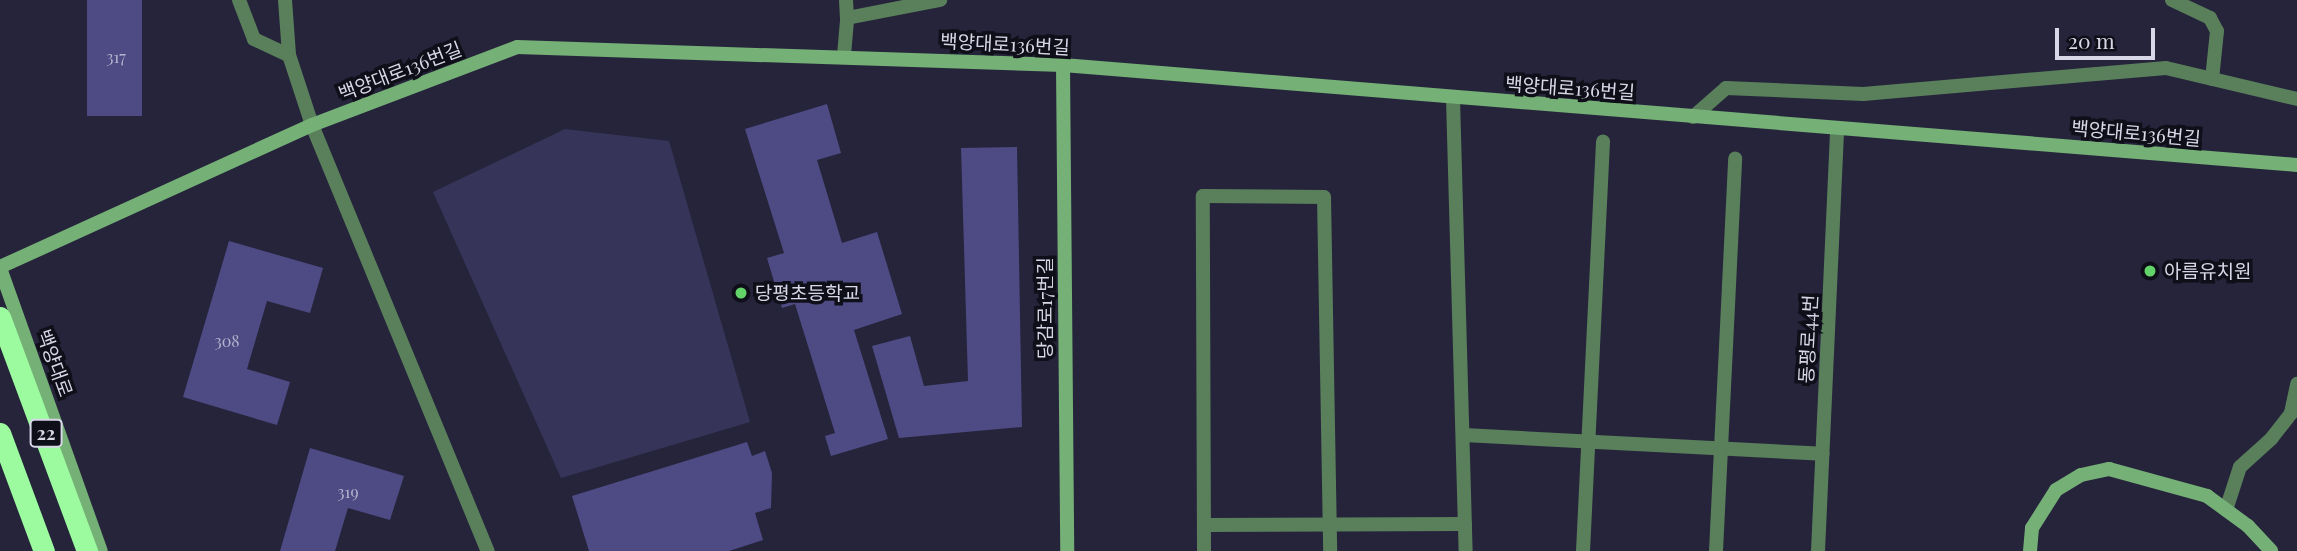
<!DOCTYPE html>
<html>
<head>
<meta charset="utf-8">
<style>
  body { margin:0 }
  #map { position:relative; width:2297px; height:551px; overflow:hidden; background:#25243b; font-family:"Playfair Display","Noto Sans KR",serif }
  div>[style] { position:absolute }
  [style*='--x'] { left:calc(var(--x)*1px); top:calc(var(--y)*1px); width:calc(var(--w)*1px); rotate:calc(var(--a)*1deg) }
  .green>* { inset:0; background:#363559 }
  .building>* { inset:0; background:#4e4b84; transform-origin:0 0 }
  .lane>* { height:14px; margin:-7px; padding:0 7px; transform-origin:7px; border-radius:7px; background:#5a7f5b }
  .street>* { height:14px; margin:-7px; padding:0 7px; transform-origin:7px; border-radius:7px; background:#5a7f5b }
  .secondary>* { height:14px; margin:-7px; padding:0 7px; transform-origin:7px; border-radius:7px; background:#75b076 }
  .highway>* { height:21px; margin:-10.5px; padding:0 10.5px; transform-origin:10.5px; border-radius:10.5px; background:#9cfa9f }
  .dots>* { width:19px; height:19px; translate:-50% -50%; box-sizing:border-box; border:4px solid #0f0f19; border-radius:50% }
  span { translate:-50% -50%; white-space:nowrap; text-align:center; line-height:1.15; -webkit-text-stroke:7px #0f0f19; paint-order:stroke }
  .number-label { font-size:16px; color:#b5b4ce }
  .number-label span { -webkit-text-stroke-width:0 }
  .shield-label span { padding:2px 5px; background:#0f0f19; border:2px solid; border-radius:5px; -webkit-text-stroke-width:0 }
  .shield-label { font-size:18px; color:#d7d7e7; font-weight:700 }
  .street-label { font-size:19px; color:#d7d7e7 }
  .poi-label { font-size:19px; color:#d7d7e7 }
  .left { translate:0 -50%; text-align:left }
  .scale { position:absolute; left:2055px; top:28px; width:100px; height:32px; box-sizing:border-box; border:4px solid #d7d7e7; border-top:0; padding-left:9px; font-size:21px; line-height:24px; white-space:nowrap; color:#d7d7e7; -webkit-text-stroke:5px #0f0f19; paint-order:stroke }
</style>
</head>
<body>
<div id="map">
  <div class="green">
    <div style="clip-path:polygon(565px 129px,669px 141px,750px 422px,561px 478px,433px 192px)"></div>
  </div>
  <div class="building">
    <div style="left:87px;top:0;width:55px;height:116px"></div>
    <div style="clip-path:polygon(827px 104px,841px 153px,817px 160px,842px 243px,877px 232px,902px 314px,854px 330px,888px 439px,831px 456px,825px 436px,835px 433px,795px 304px,782px 308px,767px 258px,784px 253px,745px 129px)"></div>
    <div style="clip-path:polygon(1017px 147px,1022px 427px,899px 438px,872px 346px,910px 336px,924px 386px,968px 381px,961px 148px)"></div>
    <div style="clip-path:polygon(229px 241px,323px 268px,310px 313px,267px 301px,247px 369px,290px 382px,277px 425px,183px 397px)"></div>
    <div style="clip-path:polygon(747px 442px,752px 456px,765px 451px,772px 473px,771px 508px,755px 513px,763px 540px,729px 551px,589px 551px,572px 496px)"></div>
    <div style="clip-path:polygon(310px 448px,404px 476px,390px 520px,348px 508px,335px 551px,280px 551px)"></div>
  </div>
  <div class="lane">
    <div style="--x:239;--y:0;--w:42;--a:69"></div>
    <div style="--x:254;--y:39;--w:38;--a:25"></div>
    <div style="--x:285;--y:0;--w:55;--a:85.8"></div>
    <div style="--x:289;--y:55;--w:74;--a:71.8"></div>
    <div style="--x:312;--y:125;--w:461;--a:67.6"></div>
    <div style="--x:846;--y:0;--w:18;--a:87"></div>
    <div style="--x:2172;--y:0;--w:42;--a:25.3"></div>
    <div style="--x:2210;--y:18;--w:15;--a:62"></div>
    <div style="--x:2217;--y:31;--w:48;--a:95.9"></div>
    <div style="--x:844;--y:55;--w:37;--a:-85"></div>
    <div style="--x:847;--y:18;--w:95;--a:-11"></div>
    <div style="--x:1464;--y:435;--w:359;--a:3"></div>
    <div style="--x:1204;--y:525;--w:261;--a:-0.2"></div>
    <div style="--x:1204;--y:551;--w:355;--a:-90.2"></div>
    <div style="--x:1203;--y:196;--w:121;--a:0.5"></div>
    <div style="--x:1324;--y:197;--w:354;--a:89"></div>
    <div style="--x:1583;--y:551;--w:410;--a:-87.2"></div>
    <div style="--x:1716;--y:551;--w:393;--a:-87.2"></div>
  </div>
  <div class="street">
    <div style="--x:1453;--y:99;--w:452;--a:88.4"></div>
    <div style="--x:1693;--y:117;--w:44;--a:-41.3"></div>
    <div style="--x:1726;--y:88;--w:137;--a:2.5"></div>
    <div style="--x:1863;--y:94;--w:304;--a:-4.9"></div>
    <div style="--x:2166;--y:68;--w:135;--a:13.3"></div>
    <div style="--x:2226;--y:510;--w:45;--a:-72"></div>
    <div style="--x:2240;--y:467;--w:42;--a:-42.1"></div>
    <div style="--x:2271;--y:439;--w:33;--a:-52"></div>
    <div style="--x:2291;--y:413;--w:30;--a:-78"></div>
    <div style="--x:1818;--y:551;--w:423;--a:-87.4"></div>
  </div>
  <div class="secondary">
    <div style="--x:1063;--y:65;--w:486;--a:89.5"></div>
    <div style="--x:0;--y:267;--w:343;--a:-24.5"></div>
    <div style="--x:312;--y:125;--w:219;--a:-20.8"></div>
    <div style="--x:517;--y:47;--w:546;--a:1.89"></div>
    <div style="--x:1063;--y:65;--w:1238;--a:4.63"></div>
    <div style="--x:0;--y:268;--w:300;--a:70.4"></div>
    <div style="--x:2030;--y:551;--w:23;--a:-85"></div>
    <div style="--x:2032;--y:528;--w:45;--a:-57.7"></div>
    <div style="--x:2056;--y:490;--w:29;--a:-31"></div>
    <div style="--x:2081;--y:475;--w:29;--a:-12"></div>
    <div style="--x:2109;--y:469;--w:102;--a:15.4"></div>
    <div style="--x:2207;--y:496;--w:51;--a:36.2"></div>
    <div style="--x:2248;--y:526;--w:34;--a:47"></div>
  </div>
  <div class="highway">
    <div style="--x:0;--y:317;--w:250;--a:69.6"></div>
    <div style="--x:0;--y:433;--w:126;--a:69.6"></div>
  </div>
  <div class="dots">
    <div style="left:2150px;top:271px;background:#62d469"></div>
    <div style="left:741px;top:293px;background:#62d469"></div>
  </div>
  <div class="number-label">
    <span style="left:116px;top:57px">317</span>
    <span style="left:227px;top:341px">308</span>
    <span style="left:348px;top:492px">319</span>
  </div>
  <div class="shield-label">
    <span style="left:46px;top:433px">22</span>
  </div>
  <div class="street-label">
    <span style="left:1005px;top:44px;rotate:3deg">백양대로136번길</span>
    <span style="left:400px;top:71px;rotate:-21deg">백양대로136번길</span>
    <span style="left:1570px;top:88px;rotate:4deg">백양대로136번길</span>
    <span style="left:2136px;top:133px;rotate:5deg">백양대로136번길</span>
    <span style="left:1045px;top:308px;rotate:-90deg">당감로17번길</span>
    <span style="left:1808px;top:339px;rotate:-87deg">동평로44번</span>
    <span style="left:55px;top:363px;rotate:70deg">백양대로</span>
  </div>
  <div class="poi-label">
    <span class="left" style="left:2164px;top:271px">아름유치원</span>
    <span class="left" style="left:755px;top:293px">당평초등학교</span>
  </div>
  <div class="scale">20 m</div>
</div>
</body>
</html>
